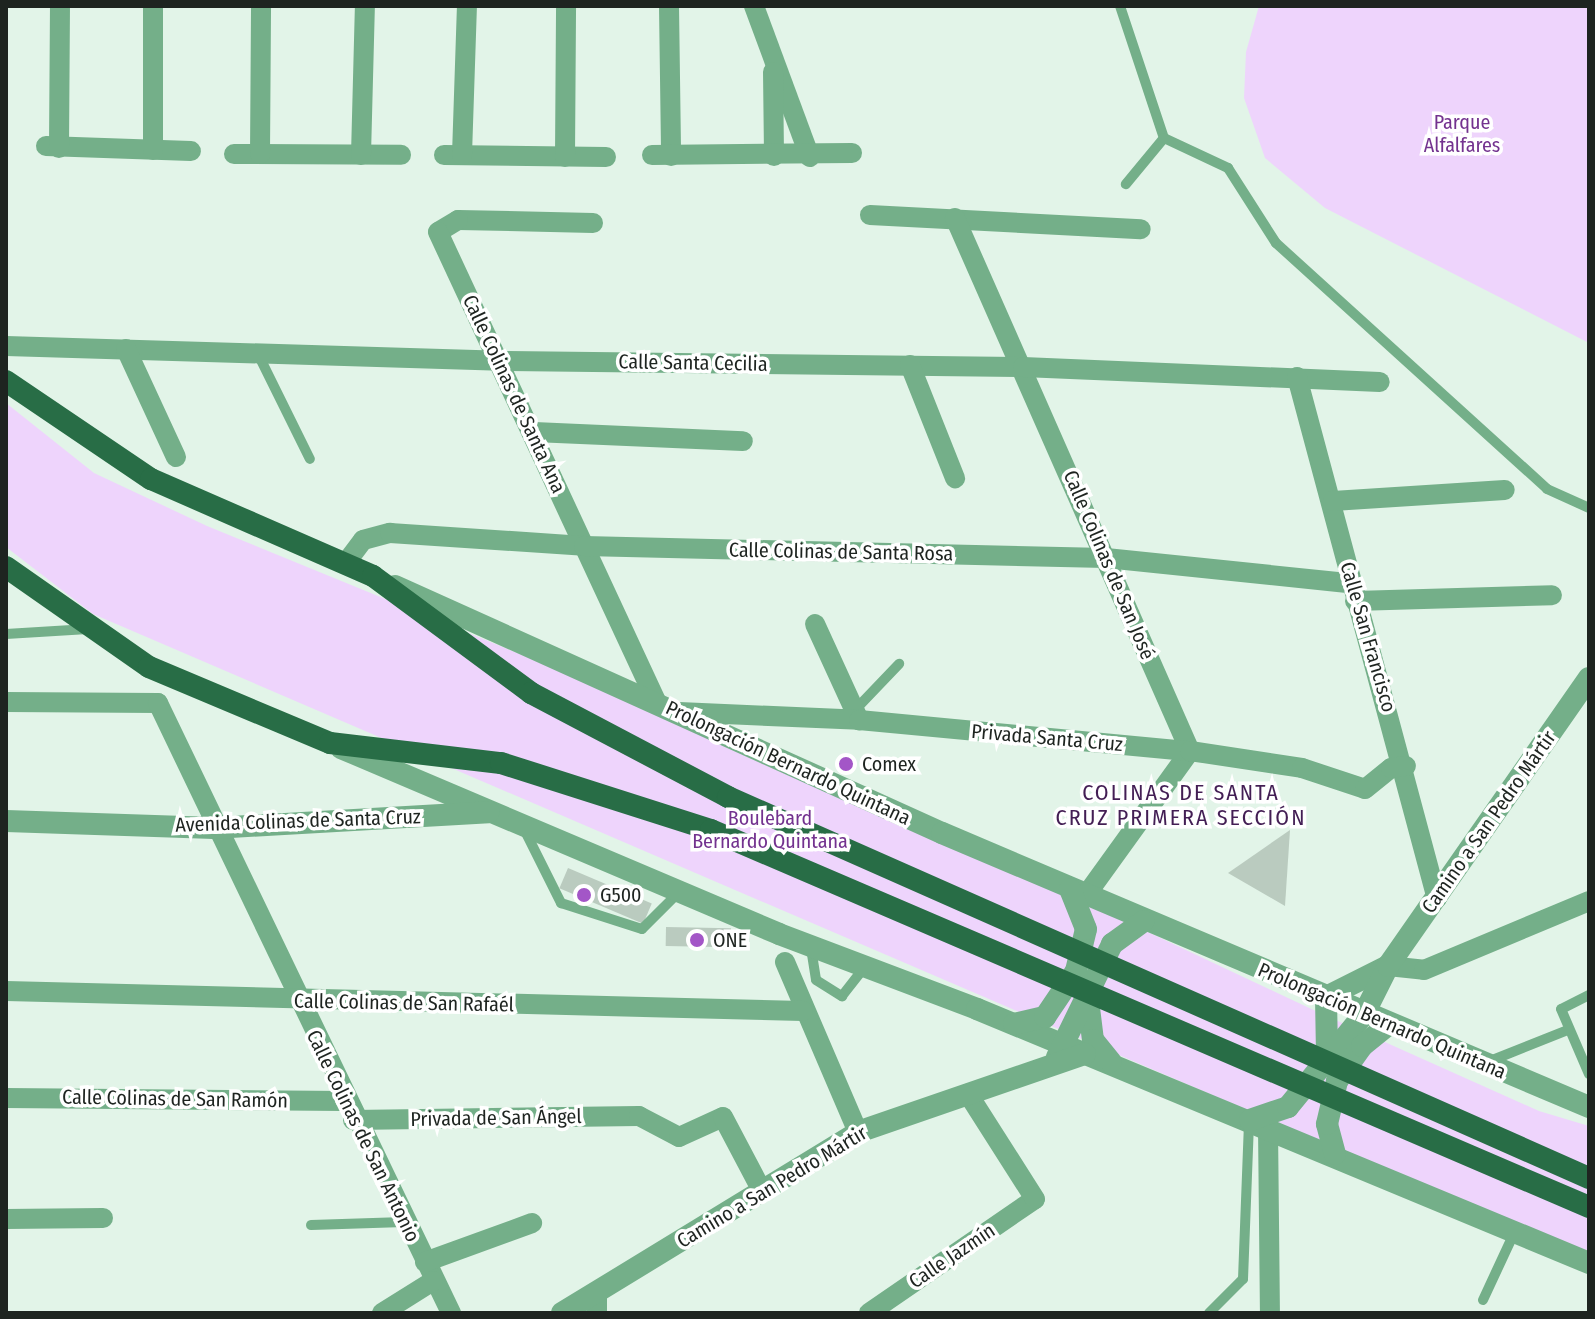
<!DOCTYPE html>
<html>
<head>
<meta charset="utf-8">
<style>
  body { margin:0 }
  #map { position:relative; width:1595px; height:1319px; overflow:hidden; background:#e2f4e8; font-family:"Fira Sans Condensed",sans-serif }
  div>[style] { position:absolute }
  [style*='--x'] { left:calc(var(--x)*1px); top:calc(var(--y)*1px); width:calc(var(--w)*1px); rotate:calc(var(--a)*1deg) }
  .green>* { inset:0; background:#eed4fc }
  .building>* { inset:0; background:#bacbbf; transform-origin:0 0 }
  .service>* { height:10px; margin:-5px; padding:0 5px; transform-origin:5px; border-radius:5px; background:#74af89 }
  .minor>* { height:20px; margin:-10px; padding:0 10px; transform-origin:10px; border-radius:10px; background:#74af89 }
  .tertiary>* { height:22px; margin:-11px; padding:0 11px; transform-origin:11px; border-radius:11px; background:#74af89 }
  .primary>* { height:22px; margin:-11px; padding:0 11px; transform-origin:11px; border-radius:11px; background:#286d46 }
  .dots>* { width:22px; height:22px; translate:-50% -50%; box-sizing:border-box; border:4px solid #fff; border-radius:50% }
  span { translate:-50% -50%; white-space:nowrap; text-align:center; line-height:1.15; -webkit-text-stroke:7px #fff; paint-order:stroke }
  .park-label { font-size:20px; color:#73328f }
  .street-label { font-size:20px; color:#1e2420 }
  .poi-label { font-size:20px; color:#1e2420 }
  .left { translate:0 -50%; text-align:left }
  .neighbourhood-label { font-size:22px; color:#431e54; letter-spacing:2px }
  .frame { position:absolute; inset:0; border:8px solid #1e2420; pointer-events:none }
</style>
</head>
<body>
<div id="map">
  <div class="green">
    <div style="clip-path:polygon(1259px 6px,1589px 6px,1589px 343px,1325px 208px,1265px 158px,1244px 98px,1246px 52px)"></div>
    <div style="clip-path:polygon(6px 403px,94px 473px,207px 526px,801px 769px,1320px 1013px,1539px 1111px,1589px 1126px,1589px 1257px,93px 614px,6px 547px)"></div>
  </div>
  <div class="building">
    <div style="clip-path:polygon(1290px 830px,1285px 906px,1228px 873px)"></div>
    <div style="left:568px;top:868px;width:91px;height:22px;rotate:23deg"></div>
    <div style="left:666px;top:927px;width:65px;height:19px;rotate:1deg"></div>
  </div>
  <div class="service">
    <div style="--x:1120;--y:6;--w:139;--a:71.6"></div>
    <div style="--x:1164;--y:138;--w:60;--a:129.6"></div>
    <div style="--x:1164;--y:138;--w:71;--a:25.1"></div>
    <div style="--x:1228;--y:168;--w:89;--a:57.4"></div>
    <div style="--x:1276;--y:243;--w:366;--a:42.2"></div>
    <div style="--x:1547;--y:489;--w:46;--a:24.3"></div>
    <div style="--x:258;--y:354;--w:117;--a:63.7"></div>
    <div style="--x:6;--y:634;--w:82;--a:-3.5"></div>
    <div style="--x:855;--y:710;--w:64;--a:-46.3"></div>
    <div style="--x:524;--y:829;--w:83;--a:63.4"></div>
    <div style="--x:561;--y:903;--w:85;--a:17.8"></div>
    <div style="--x:642;--y:929;--w:51;--a:-45"></div>
    <div style="--x:811;--y:948;--w:32;--a:81"></div>
    <div style="--x:816;--y:980;--w:31;--a:32"></div>
    <div style="--x:842;--y:996;--w:36;--a:-52"></div>
    <div style="--x:1589;--y:995;--w:31;--a:153"></div>
    <div style="--x:1561;--y:1009;--w:71;--a:66.7"></div>
    <div style="--x:1490;--y:1061;--w:84;--a:-21.7"></div>
    <div style="--x:311;--y:1225;--w:93;--a:-1.8"></div>
    <div style="--x:1483;--y:1300;--w:76;--a:-65.1"></div>
    <div style="--x:1209;--y:1313;--w:48;--a:-45"></div>
    <div style="--x:1243;--y:1279;--w:158;--a:-87.8"></div>
  </div>
  <div class="minor">
    <div style="--x:669;--y:6;--w:150;--a:89.2"></div>
    <div style="--x:754;--y:6;--w:161;--a:69.7"></div>
    <div style="--x:773;--y:72;--w:84;--a:89.3"></div>
    <div style="--x:46;--y:146;--w:145;--a:2"></div>
    <div style="--x:59;--y:148;--w:142;--a:-89.6"></div>
    <div style="--x:153;--y:150;--w:144;--a:-90"></div>
    <div style="--x:234;--y:154;--w:167;--a:0.3"></div>
    <div style="--x:260;--y:154;--w:148;--a:-89.6"></div>
    <div style="--x:361;--y:155;--w:149;--a:-88.5"></div>
    <div style="--x:444;--y:155;--w:162;--a:0.7"></div>
    <div style="--x:462;--y:155;--w:149;--a:-88.1"></div>
    <div style="--x:652;--y:155;--w:200;--a:-0.6"></div>
    <div style="--x:565;--y:157;--w:151;--a:-89.6"></div>
    <div style="--x:870;--y:215;--w:271;--a:3"></div>
    <div style="--x:955;--y:218;--w:583;--a:66.21"></div>
    <div style="--x:1190;--y:751;--w:178;--a:125.8"></div>
    <div style="--x:593;--y:223;--w:135;--a:-178.7"></div>
    <div style="--x:458;--y:220;--w:23;--a:149"></div>
    <div style="--x:438;--y:232;--w:519;--a:65.06"></div>
    <div style="--x:6;--y:346;--w:494;--a:1.7"></div>
    <div style="--x:500;--y:361;--w:523;--a:0.66"></div>
    <div style="--x:1023;--y:367;--w:357;--a:2.4"></div>
    <div style="--x:126;--y:349;--w:119;--a:65.2"></div>
    <div style="--x:910;--y:365;--w:122;--a:68.3"></div>
    <div style="--x:1297;--y:377;--w:540;--a:74.99"></div>
    <div style="--x:534;--y:432;--w:209;--a:2.5"></div>
    <div style="--x:1333;--y:501;--w:172;--a:-3.7"></div>
    <div style="--x:345;--y:564;--w:30;--a:-53"></div>
    <div style="--x:363;--y:540;--w:28;--a:-15"></div>
    <div style="--x:390;--y:533;--w:194;--a:3.8"></div>
    <div style="--x:584;--y:546;--w:522;--a:1.32"></div>
    <div style="--x:1106;--y:558;--w:245;--a:5.9"></div>
    <div style="--x:1355;--y:601;--w:197;--a:-1.7"></div>
    <div style="--x:815;--y:624;--w:106;--a:65.4"></div>
    <div style="--x:6;--y:702;--w:152;--a:0.4"></div>
    <div style="--x:158;--y:703;--w:677;--a:64.34"></div>
    <div style="--x:679;--y:712;--w:180;--a:2.5"></div>
    <div style="--x:859;--y:720;--w:332;--a:5.4"></div>
    <div style="--x:1190;--y:751;--w:113;--a:8.6"></div>
    <div style="--x:1302;--y:768;--w:66;--a:18.4"></div>
    <div style="--x:1365;--y:789;--w:33;--a:-39"></div>
    <div style="--x:1391;--y:768;--w:15;--a:-8"></div>
    <div style="--x:785;--y:962;--w:185;--a:66.8"></div>
    <div style="--x:1388;--y:966;--w:36;--a:6"></div>
    <div style="--x:1424;--y:970;--w:179;--a:-22.7"></div>
    <div style="--x:6;--y:991;--w:797;--a:1.44"></div>
    <div style="--x:6;--y:1098;--w:338;--a:0.5"></div>
    <div style="--x:353;--y:1120;--w:286;--a:-0.8"></div>
    <div style="--x:639;--y:1116;--w:45;--a:27.7"></div>
    <div style="--x:679;--y:1137;--w:48;--a:-24.4"></div>
    <div style="--x:723;--y:1117;--w:84;--a:62.2"></div>
    <div style="--x:1268;--y:1127;--w:186;--a:89.4"></div>
    <div style="--x:6;--y:1219;--w:97;--a:-0.6"></div>
    <div style="--x:425;--y:1262;--w:114;--a:-20"></div>
    <div style="--x:597;--y:1292;--w:21;--a:90"></div>
    <div style="--x:382;--y:1313;--w:60;--a:-32.1"></div>
    <div style="--x:869;--y:1313;--w:201;--a:-34.5"></div>
    <div style="--x:1035;--y:1199;--w:125;--a:-122.5"></div>
  </div>
  <div class="tertiary">
    <div style="--x:395;--y:586;--w:600;--a:24.3"></div>
    <div style="--x:942;--y:833;--w:703;--a:22.95"></div>
    <div style="--x:341;--y:748;--w:476;--a:23"></div>
    <div style="--x:779;--y:934;--w:212;--a:20.7"></div>
    <div style="--x:977;--y:1009;--w:663;--a:22.54"></div>
    <div style="--x:6;--y:821;--w:208;--a:1.9"></div>
    <div style="--x:214;--y:828;--w:275;--a:-3.3"></div>
    <div style="--x:1087;--y:992;--w:48;--a:82.9"></div>
    <div style="--x:1093;--y:1040;--w:28;--a:51"></div>
    <div style="--x:1326;--y:997;--w:69;--a:-26.6"></div>
    <div style="--x:1326;--y:997;--w:60;--a:89"></div>
    <div style="--x:1014;--y:1024;--w:32;--a:-13"></div>
    <div style="--x:1045;--y:1017;--w:55;--a:-56"></div>
    <div style="--x:1076;--y:971;--w:43;--a:-76.6"></div>
    <div style="--x:1086;--y:929;--w:43;--a:-111.8"></div>
    <div style="--x:1057;--y:1057;--w:126;--a:-64"></div>
    <div style="--x:1112;--y:944;--w:39;--a:-36"></div>
    <div style="--x:1250;--y:1120;--w:40;--a:-18.9"></div>
    <div style="--x:1288;--y:1107;--w:120;--a:-50.7"></div>
    <div style="--x:1364;--y:1014;--w:54;--a:-63.4"></div>
    <div style="--x:1388;--y:966;--w:351;--a:-55.1"></div>
    <div style="--x:1335;--y:1154;--w:31;--a:-105"></div>
    <div style="--x:1327;--y:1124;--w:44;--a:-76.9"></div>
    <div style="--x:1337;--y:1081;--w:43;--a:-54.5"></div>
    <div style="--x:1362;--y:1046;--w:35;--a:-39"></div>
    <div style="--x:562;--y:1313;--w:347;--a:-31.4"></div>
    <div style="--x:858;--y:1132;--w:240;--a:-19"></div>
  </div>
  <div class="primary">
    <div style="--x:6;--y:381;--w:175;--a:34.1"></div>
    <div style="--x:151;--y:479;--w:242;--a:23.6"></div>
    <div style="--x:373;--y:576;--w:197;--a:36.5"></div>
    <div style="--x:531;--y:693;--w:223;--a:27.8"></div>
    <div style="--x:728;--y:797;--w:942;--a:23.87"></div>
    <div style="--x:6;--y:567;--w:174;--a:35"></div>
    <div style="--x:149;--y:667;--w:196;--a:22.8"></div>
    <div style="--x:330;--y:743;--w:172;--a:6.7"></div>
    <div style="--x:501;--y:763;--w:220;--a:17.7"></div>
    <div style="--x:711;--y:830;--w:956;--a:23.24"></div>
  </div>
  <div class="dots">
    <div style="left:846px;top:764px;background:#a356c7"></div>
    <div style="left:584px;top:895px;background:#a356c7"></div>
    <div style="left:697px;top:940px;background:#a356c7"></div>
  </div>
  <div class="park-label">
    <span style="left:1462px;top:134px">Parque<br>Alfalfares</span>
    <span style="left:770px;top:830px">Boulebard<br>Bernardo Quintana</span>
  </div>
  <div class="street-label">
    <span style="left:693px;top:363px;rotate:1deg">Calle Santa Cecilia</span>
    <span style="left:514px;top:394px;rotate:65deg">Calle Colinas de Santa Ana</span>
    <span style="left:841px;top:552px;rotate:1deg">Calle Colinas de Santa Rosa</span>
    <span style="left:1109px;top:565px;rotate:67deg">Calle Colinas de San José</span>
    <span style="left:1368px;top:637px;rotate:74deg">Calle San Francisco</span>
    <span style="left:1047px;top:738px;rotate:5deg">Privada Santa Cruz</span>
    <span style="left:788px;top:763px;rotate:25deg">Prolongación Bernardo Quintana</span>
    <span style="left:298px;top:821px;rotate:-2deg">Avenida Colinas de Santa Cruz</span>
    <span style="left:1489px;top:822px;rotate:-55deg">Camino a San Pedro Mártir</span>
    <span style="left:404px;top:1003px;rotate:1deg">Calle Colinas de San Rafaél</span>
    <span style="left:1382px;top:1021px;rotate:23deg">Prolongación Bernardo Quintana</span>
    <span style="left:175px;top:1099px;rotate:1deg">Calle Colinas de San Ramón</span>
    <span style="left:496px;top:1118px;rotate:-1deg">Privada de San Ángel</span>
    <span style="left:363px;top:1136px;rotate:64deg">Calle Colinas de San Antonio</span>
    <span style="left:772px;top:1187px;rotate:-31deg">Camino a San Pedro Mártir</span>
    <span style="left:952px;top:1256px;rotate:-34deg">Calle Jazmín</span>
  </div>
  <div class="poi-label">
    <span class="left" style="left:862px;top:764px">Comex</span>
    <span class="left" style="left:600px;top:895px">G500</span>
    <span class="left" style="left:713px;top:940px">ONE</span>
  </div>
  <div class="neighbourhood-label">
    <span style="left:1181px;top:805px">COLINAS DE SANTA<br>CRUZ PRIMERA SECCIÓN</span>
  </div>
  <div class="frame"></div>
</div>
</body>
</html>
